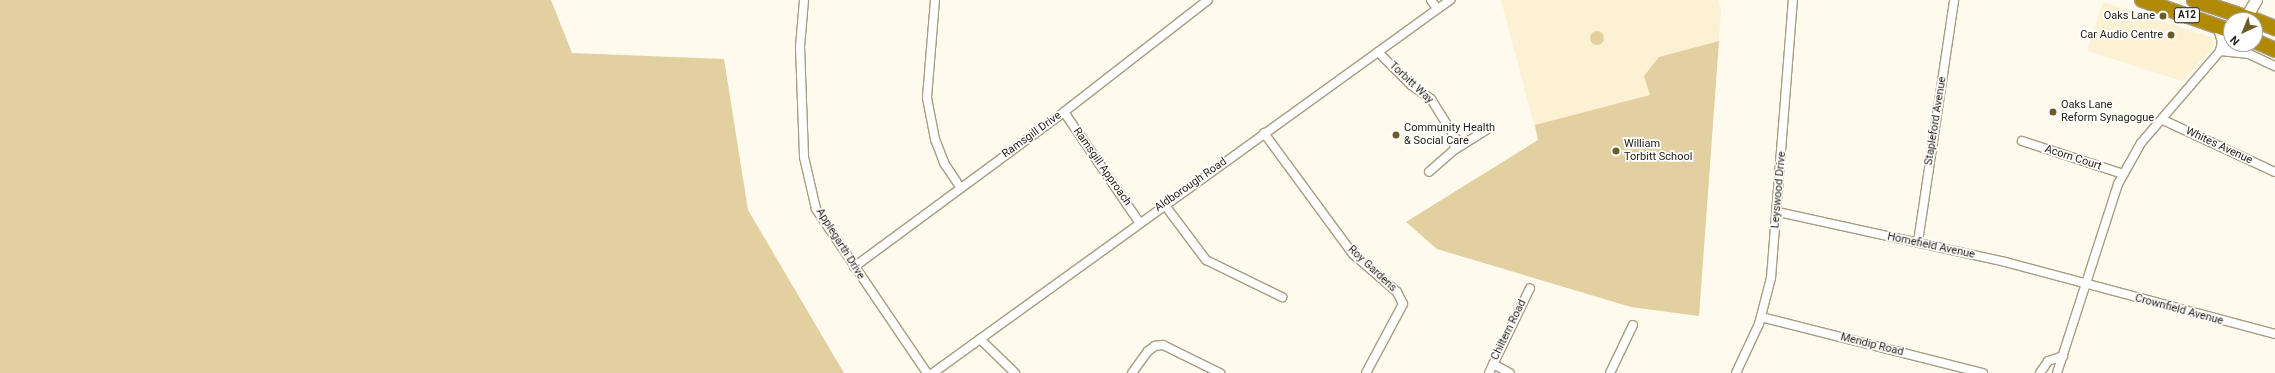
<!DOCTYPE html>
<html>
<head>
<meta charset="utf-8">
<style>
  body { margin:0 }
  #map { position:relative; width:2275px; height:373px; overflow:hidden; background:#fffaee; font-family:Roboto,sans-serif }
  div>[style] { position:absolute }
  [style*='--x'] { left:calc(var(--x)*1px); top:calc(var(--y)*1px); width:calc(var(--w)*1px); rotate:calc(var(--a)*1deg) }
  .built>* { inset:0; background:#fdf1d4 }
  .green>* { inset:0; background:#e3d0a1 }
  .round { border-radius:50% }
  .roads { filter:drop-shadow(1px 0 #a89d81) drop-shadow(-1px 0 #a89d81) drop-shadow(0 1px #a89d81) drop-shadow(0 -1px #a89d81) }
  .street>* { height:8px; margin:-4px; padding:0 4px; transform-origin:4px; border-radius:4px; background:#fff }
  .secondary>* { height:11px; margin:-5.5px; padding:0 5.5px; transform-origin:5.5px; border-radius:5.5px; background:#fff }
  .highway>* { height:14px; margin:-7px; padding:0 7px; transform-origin:7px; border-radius:7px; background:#b08a03 }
  .dots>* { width:11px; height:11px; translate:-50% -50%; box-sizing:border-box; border:2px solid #fff; border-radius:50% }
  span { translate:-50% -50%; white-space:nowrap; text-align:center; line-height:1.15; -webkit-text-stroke:3.5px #fff; paint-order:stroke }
  .shield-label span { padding:1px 3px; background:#fff; border:1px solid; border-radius:3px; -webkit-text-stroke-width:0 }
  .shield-label { font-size:10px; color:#262116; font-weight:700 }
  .poi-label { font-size:11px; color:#262116 }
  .right { translate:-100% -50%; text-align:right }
  .left { translate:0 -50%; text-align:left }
  .street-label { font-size:11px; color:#262116 }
  .north { position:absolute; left:2223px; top:12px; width:40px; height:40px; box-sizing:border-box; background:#fff; border:1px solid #a8a6a2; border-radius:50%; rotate:224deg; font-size:11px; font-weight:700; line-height:16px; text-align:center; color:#262116 }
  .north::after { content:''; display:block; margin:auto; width:14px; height:18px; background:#6d5b29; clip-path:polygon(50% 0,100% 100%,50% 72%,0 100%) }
</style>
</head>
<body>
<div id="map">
  <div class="built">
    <div style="clip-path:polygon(1501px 0,1718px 0,1721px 10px,1699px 316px,1631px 307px,1437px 249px,1406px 222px,1538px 140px)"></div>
    <div style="clip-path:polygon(2103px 2px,2208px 36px,2214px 41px,2211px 50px,2182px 81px,2087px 51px)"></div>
  </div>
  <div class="green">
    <div style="clip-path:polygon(0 0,551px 0,572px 53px,724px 59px,748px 210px,844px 373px,0 373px)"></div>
    <div class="round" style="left:1590px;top:31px;width:14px;height:14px"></div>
    <div style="clip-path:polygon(1719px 41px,1699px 316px,1631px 307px,1437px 249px,1406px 222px,1538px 140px,1535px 125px,1650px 95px,1644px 76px,1659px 57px)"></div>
  </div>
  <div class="roads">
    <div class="street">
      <div style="--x:804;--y:0;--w:47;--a:94.9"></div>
      <div style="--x:800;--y:47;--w:110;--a:87.9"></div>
      <div style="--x:804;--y:157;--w:53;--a:77"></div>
      <div style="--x:816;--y:209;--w:198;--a:55.9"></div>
      <div style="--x:935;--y:0;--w:98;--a:94.7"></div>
      <div style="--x:927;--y:98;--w:42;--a:79"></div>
      <div style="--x:935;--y:139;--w:26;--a:69"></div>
      <div style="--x:944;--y:163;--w:30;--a:56"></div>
      <div style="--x:1431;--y:0;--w:9;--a:54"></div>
      <div style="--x:2217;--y:25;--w:18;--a:74"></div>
      <div style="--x:2222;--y:42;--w:9;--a:103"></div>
      <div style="--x:2220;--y:51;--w:29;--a:6"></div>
      <div style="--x:2249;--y:54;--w:29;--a:25"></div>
      <div style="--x:1378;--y:52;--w:47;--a:45"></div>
      <div style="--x:1411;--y:85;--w:24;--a:35"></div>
      <div style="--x:1431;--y:99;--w:47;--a:58"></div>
      <div style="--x:1456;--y:139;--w:11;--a:100"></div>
      <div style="--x:1454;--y:150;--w:33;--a:139"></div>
      <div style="--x:1064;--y:112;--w:133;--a:55.7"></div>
      <div style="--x:2163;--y:120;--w:123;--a:24.9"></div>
      <div style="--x:1264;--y:133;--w:150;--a:53.7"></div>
      <div style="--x:1353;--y:254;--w:58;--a:40.8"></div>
      <div style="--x:1397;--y:292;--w:13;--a:63"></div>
      <div style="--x:1403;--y:304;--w:78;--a:118.2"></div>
      <div style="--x:2022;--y:141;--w:106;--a:18.1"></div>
      <div style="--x:1454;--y:150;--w:39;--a:-32"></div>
      <div style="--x:1164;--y:204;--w:70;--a:53.1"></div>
      <div style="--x:1206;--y:260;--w:85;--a:26"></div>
      <div style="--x:1778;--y:212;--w:232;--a:12.4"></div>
      <div style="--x:2005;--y:262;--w:279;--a:14.9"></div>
      <div style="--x:1918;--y:242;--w:245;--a:-81.5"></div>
      <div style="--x:854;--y:267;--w:261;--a:-36.4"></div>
      <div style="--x:1064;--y:112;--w:182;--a:-37.9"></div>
      <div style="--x:1761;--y:317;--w:229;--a:14.2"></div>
      <div style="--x:980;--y:339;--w:49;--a:44.2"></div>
      <div style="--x:1493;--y:364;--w:19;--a:28"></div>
      <div style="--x:933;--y:373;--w:638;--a:-35.81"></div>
      <div style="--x:1132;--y:373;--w:27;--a:-54"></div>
      <div style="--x:1148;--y:351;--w:9;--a:-36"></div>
      <div style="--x:1155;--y:346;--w:8;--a:-7"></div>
      <div style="--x:1163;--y:345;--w:64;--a:26.2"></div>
      <div style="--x:1489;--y:373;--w:94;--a:-64.2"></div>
      <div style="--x:1610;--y:373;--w:53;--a:-64.4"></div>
      <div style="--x:1736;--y:373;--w:54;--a:-64.9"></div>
      <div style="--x:1759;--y:324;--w:48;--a:-75.4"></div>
      <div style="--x:1771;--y:278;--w:279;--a:-85.5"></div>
      <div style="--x:2040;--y:373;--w:14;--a:-56"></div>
      <div style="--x:2048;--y:361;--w:16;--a:-18"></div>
      <div style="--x:2057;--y:373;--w:199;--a:-72.1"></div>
      <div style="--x:2118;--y:184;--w:47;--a:-60.7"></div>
      <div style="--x:2141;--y:143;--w:121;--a:-49.3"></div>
      <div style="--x:2220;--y:51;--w:14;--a:-36"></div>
    </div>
    <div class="secondary">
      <div style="--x:2246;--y:17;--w:20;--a:-60"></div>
    </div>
    <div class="highway">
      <div style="--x:2142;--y:0;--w:94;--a:19.2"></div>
      <div style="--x:2194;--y:0;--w:63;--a:18.4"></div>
      <div style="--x:2255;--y:20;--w:22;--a:22"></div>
      <div style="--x:2255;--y:41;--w:22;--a:24"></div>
    </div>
  </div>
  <div class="dots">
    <div style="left:2163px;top:16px;background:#6d5b29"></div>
    <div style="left:2171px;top:35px;background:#6d5b29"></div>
    <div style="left:2053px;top:112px;background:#6d5b29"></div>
    <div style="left:1396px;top:135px;background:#6d5b29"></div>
    <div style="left:1616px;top:151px;background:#6d5b29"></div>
  </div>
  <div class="shield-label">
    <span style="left:2187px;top:15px">A12</span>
  </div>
  <div class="poi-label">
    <span class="right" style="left:2155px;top:16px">Oaks Lane</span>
    <span class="right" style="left:2163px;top:35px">Car Audio Centre</span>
    <span class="left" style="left:2061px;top:112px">Oaks Lane<br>Reform Synagogue</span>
    <span class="left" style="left:1404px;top:135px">Community Health<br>&amp; Social Care</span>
    <span class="left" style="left:1624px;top:151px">William<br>Torbitt School</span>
  </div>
  <div class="street-label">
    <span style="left:1411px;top:83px;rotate:43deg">Torbitt Way</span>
    <span style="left:1936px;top:121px;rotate:-81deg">Stapleford Avenue</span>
    <span style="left:1032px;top:135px;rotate:-36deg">Ramsgill Drive</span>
    <span style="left:2219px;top:146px;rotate:25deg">Whites Avenue</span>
    <span style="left:2073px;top:158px;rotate:18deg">Acorn Court</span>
    <span style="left:1102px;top:167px;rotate:55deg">Ramsgill Approach</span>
    <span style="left:1191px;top:185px;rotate:-35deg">Aldborough Road</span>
    <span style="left:1779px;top:190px;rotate:-85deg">Leyswood Drive</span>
    <span style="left:840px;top:244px;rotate:58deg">Applegarth Drive</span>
    <span style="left:1931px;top:246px;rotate:12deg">Homefield Avenue</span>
    <span style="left:1372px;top:269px;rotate:43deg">Roy Gardens</span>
    <span style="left:2179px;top:310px;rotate:15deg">Crownfield Avenue</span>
    <span style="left:1509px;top:330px;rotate:-64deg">Chiltern Road</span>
    <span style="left:1872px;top:345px;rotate:14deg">Mendip Road</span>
  </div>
  <div class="north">N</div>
</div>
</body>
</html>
